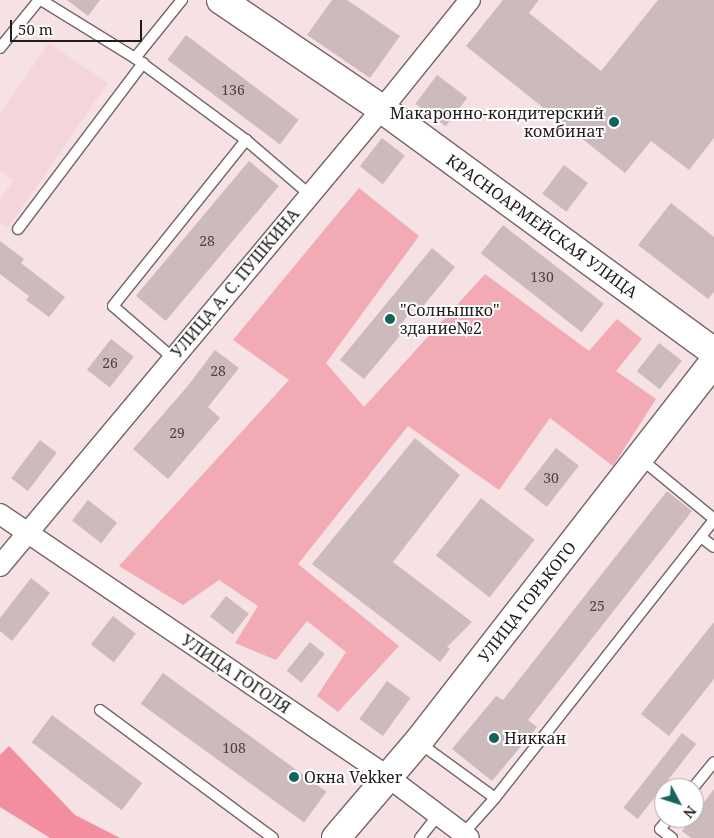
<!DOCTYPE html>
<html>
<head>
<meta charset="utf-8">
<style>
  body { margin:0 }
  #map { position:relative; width:714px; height:838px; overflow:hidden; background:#f6e2e4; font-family:"Noto Serif",serif }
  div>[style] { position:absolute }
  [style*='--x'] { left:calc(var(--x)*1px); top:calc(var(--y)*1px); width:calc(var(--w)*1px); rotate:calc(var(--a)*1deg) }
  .built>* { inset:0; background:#f4d6da }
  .green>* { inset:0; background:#f2aab5 }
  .forest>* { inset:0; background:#f38ea0 }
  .building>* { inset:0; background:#cdbabc; transform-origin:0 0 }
  .roads { filter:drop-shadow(1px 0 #766467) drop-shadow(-1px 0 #766467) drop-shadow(0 1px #766467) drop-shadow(0 -1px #766467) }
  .lane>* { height:10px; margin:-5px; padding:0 5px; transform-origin:5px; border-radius:5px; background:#fff }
  .street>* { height:20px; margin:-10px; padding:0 10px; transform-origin:10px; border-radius:10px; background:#fff }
  .secondary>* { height:28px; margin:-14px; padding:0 14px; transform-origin:14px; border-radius:14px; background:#fff }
  .dots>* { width:14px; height:14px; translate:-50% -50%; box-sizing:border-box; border:2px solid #fff; border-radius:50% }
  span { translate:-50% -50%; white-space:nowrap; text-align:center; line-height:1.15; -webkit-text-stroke:4px #fff; paint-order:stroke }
  .number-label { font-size:14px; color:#4d4344 }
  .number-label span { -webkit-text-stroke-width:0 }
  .poi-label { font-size:16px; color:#221b1c }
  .right { translate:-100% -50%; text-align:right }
  .left { translate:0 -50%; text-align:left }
  .street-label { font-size:16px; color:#221b1c }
  .north { position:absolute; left:654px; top:778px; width:50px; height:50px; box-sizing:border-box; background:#fff; border:1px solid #a7a4a4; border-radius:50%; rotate:130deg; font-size:14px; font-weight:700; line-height:20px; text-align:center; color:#221b1c }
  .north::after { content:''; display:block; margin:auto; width:18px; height:22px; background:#15635f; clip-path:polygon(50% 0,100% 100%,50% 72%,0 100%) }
  .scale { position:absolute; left:10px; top:20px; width:132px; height:22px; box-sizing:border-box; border:2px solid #221b1c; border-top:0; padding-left:6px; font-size:15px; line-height:18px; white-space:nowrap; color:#221b1c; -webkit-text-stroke:4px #fff; paint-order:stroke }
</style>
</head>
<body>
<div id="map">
  <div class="built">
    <div style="clip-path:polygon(49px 43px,108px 83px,8px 228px,0 223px,0 200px,13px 180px,0 171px,0 113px)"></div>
  </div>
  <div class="green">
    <div style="clip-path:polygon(359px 188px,419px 236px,326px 363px,364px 407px,485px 274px,589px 351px,617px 319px,642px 339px,616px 371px,656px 399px,613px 466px,550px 418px,499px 490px,408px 426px,298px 564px,399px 646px,338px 712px,317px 696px,346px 652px,307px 621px,276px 660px,235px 643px,258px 606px,219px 580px,183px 605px,119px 566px,289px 380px,233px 340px)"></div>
  </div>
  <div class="forest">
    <div style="clip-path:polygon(9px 746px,75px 815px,120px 838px,50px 838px,0 807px,0 755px)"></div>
  </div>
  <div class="building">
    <div style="clip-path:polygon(67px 0,100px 0,88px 16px)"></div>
    <div style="clip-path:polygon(332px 0,347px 0,400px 36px,370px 78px,307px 35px)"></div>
    <div style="clip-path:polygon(503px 0,539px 0,529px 13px,601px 71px,658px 0,714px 0,714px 138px,689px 170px,651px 141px,625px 173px,466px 46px)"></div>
    <div style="left:186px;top:35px;width:141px;height:31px;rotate:37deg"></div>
    <div style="left:437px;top:75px;width:38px;height:36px;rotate:37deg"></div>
    <div style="left:382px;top:138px;width:29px;height:36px;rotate:38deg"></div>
    <div style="left:249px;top:161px;width:39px;height:176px;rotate:40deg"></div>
    <div style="left:564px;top:165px;width:30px;height:36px;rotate:37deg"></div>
    <div style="clip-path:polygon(671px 203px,714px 237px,714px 292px,708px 299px,638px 245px)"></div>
    <div style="left:503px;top:225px;width:128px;height:36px;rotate:38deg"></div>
    <div style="clip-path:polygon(0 241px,24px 259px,21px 263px,65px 297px,49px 317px,26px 300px,29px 296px,0 274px)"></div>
    <div style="clip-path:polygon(432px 248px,455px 267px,420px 310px,415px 306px,398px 328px,403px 332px,364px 379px,340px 360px)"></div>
    <div style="left:111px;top:339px;width:29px;height:39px;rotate:38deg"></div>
    <div style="left:659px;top:343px;width:29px;height:36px;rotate:38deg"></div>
    <div style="clip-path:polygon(215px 350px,239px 368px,208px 407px,220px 418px,168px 479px,133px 449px,186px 388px)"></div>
    <div style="clip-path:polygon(415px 438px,460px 475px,393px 562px,472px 622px,447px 647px,450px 649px,440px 662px,312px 564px)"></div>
    <div style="left:40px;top:440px;width:21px;height:48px;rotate:37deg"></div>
    <div style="left:556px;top:448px;width:29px;height:52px;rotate:38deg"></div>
    <div style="clip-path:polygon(667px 491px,692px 511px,528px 720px,537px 727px,492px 781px,452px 749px,496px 696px,503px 700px)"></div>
    <div style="left:481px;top:498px;width:68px;height:73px;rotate:38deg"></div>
    <div style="left:88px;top:500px;width:37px;height:26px;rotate:38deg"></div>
    <div style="clip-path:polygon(31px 578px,50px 593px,12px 641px,0 631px,0 618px)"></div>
    <div style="left:226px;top:596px;width:29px;height:26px;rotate:38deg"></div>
    <div style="left:113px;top:616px;width:29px;height:36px;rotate:38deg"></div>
    <div style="clip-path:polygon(714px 622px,714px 679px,669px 736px,641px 714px)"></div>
    <div style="left:310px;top:642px;width:19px;height:37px;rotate:39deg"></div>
    <div style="left:163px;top:673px;width:202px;height:38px;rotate:36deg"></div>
    <div style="left:387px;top:681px;width:29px;height:47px;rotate:36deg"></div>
    <div style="left:52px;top:715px;width:113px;height:34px;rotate:37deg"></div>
    <div style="left:682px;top:733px;width:18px;height:95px;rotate:38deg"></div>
    <div style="clip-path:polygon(714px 789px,714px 838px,691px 838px,682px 831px)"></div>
  </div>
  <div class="roads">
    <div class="lane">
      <div style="--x:41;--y:0;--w:110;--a:31.7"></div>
      <div style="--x:135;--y:58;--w:138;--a:36.5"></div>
      <div style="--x:246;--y:140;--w:83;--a:40.6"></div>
      <div style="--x:0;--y:48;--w:62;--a:-50.9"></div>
      <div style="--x:135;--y:58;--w:75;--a:-51"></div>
      <div style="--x:18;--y:229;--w:208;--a:-53"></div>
      <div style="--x:173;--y:358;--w:79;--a:-139.1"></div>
      <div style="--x:113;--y:306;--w:213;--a:-51.3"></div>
      <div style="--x:641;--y:459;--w:94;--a:39.4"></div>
      <div style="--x:701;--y:537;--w:16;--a:38"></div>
      <div style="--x:100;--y:710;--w:215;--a:36.5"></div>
      <div style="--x:418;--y:742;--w:95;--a:36"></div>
      <div style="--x:693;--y:788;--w:33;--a:-51"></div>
      <div style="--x:669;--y:818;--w:14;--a:129"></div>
      <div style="--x:660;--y:829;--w:15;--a:37"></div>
      <div style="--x:463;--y:834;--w:48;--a:-48.4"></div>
      <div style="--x:495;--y:798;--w:354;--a:-51.8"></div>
      <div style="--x:420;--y:838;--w:31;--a:-52"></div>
    </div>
    <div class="street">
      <div style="--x:0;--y:514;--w:469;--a:34.1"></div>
      <div style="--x:388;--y:777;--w:101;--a:37"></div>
      <div style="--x:0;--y:566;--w:596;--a:-50.11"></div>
      <div style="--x:382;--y:109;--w:140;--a:-51.1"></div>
    </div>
    <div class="secondary">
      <div style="--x:221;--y:0;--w:194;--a:34.1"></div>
      <div style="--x:382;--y:109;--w:411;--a:36.2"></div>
      <div style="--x:336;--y:838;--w:126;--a:-49.5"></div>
      <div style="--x:418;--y:742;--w:482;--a:-52.1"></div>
    </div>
  </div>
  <div class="dots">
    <div style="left:614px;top:122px;background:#15635f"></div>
    <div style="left:390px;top:319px;background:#15635f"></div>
    <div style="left:494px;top:738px;background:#15635f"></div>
    <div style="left:294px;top:777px;background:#15635f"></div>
  </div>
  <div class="number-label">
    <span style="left:233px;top:90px">136</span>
    <span style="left:207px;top:241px">28</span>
    <span style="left:542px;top:277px">130</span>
    <span style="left:110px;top:363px">26</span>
    <span style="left:218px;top:371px">28</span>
    <span style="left:177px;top:433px">29</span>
    <span style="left:551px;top:478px">30</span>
    <span style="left:597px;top:606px">25</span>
    <span style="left:234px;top:748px">108</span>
  </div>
  <div class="poi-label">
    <span class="right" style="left:604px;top:122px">Макаронно-кондитерский<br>комбинат</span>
    <span class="left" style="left:400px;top:319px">"Солнышко"<br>здание№2</span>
    <span class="left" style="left:504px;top:738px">Никкан</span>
    <span class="left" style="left:304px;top:777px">Окна Vekker</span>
  </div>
  <div class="street-label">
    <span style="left:542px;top:226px;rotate:36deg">КРАСНОАРМЕЙСКАЯ УЛИЦА</span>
    <span style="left:235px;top:283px;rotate:-50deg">УЛИЦА А. С. ПУШКИНА</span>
    <span style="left:527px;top:602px;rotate:-52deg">УЛИЦА ГОРЬКОГО</span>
    <span style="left:236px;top:674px;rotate:34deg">УЛИЦА ГОГОЛЯ</span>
  </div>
  <div class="north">N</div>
  <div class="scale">50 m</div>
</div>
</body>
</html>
